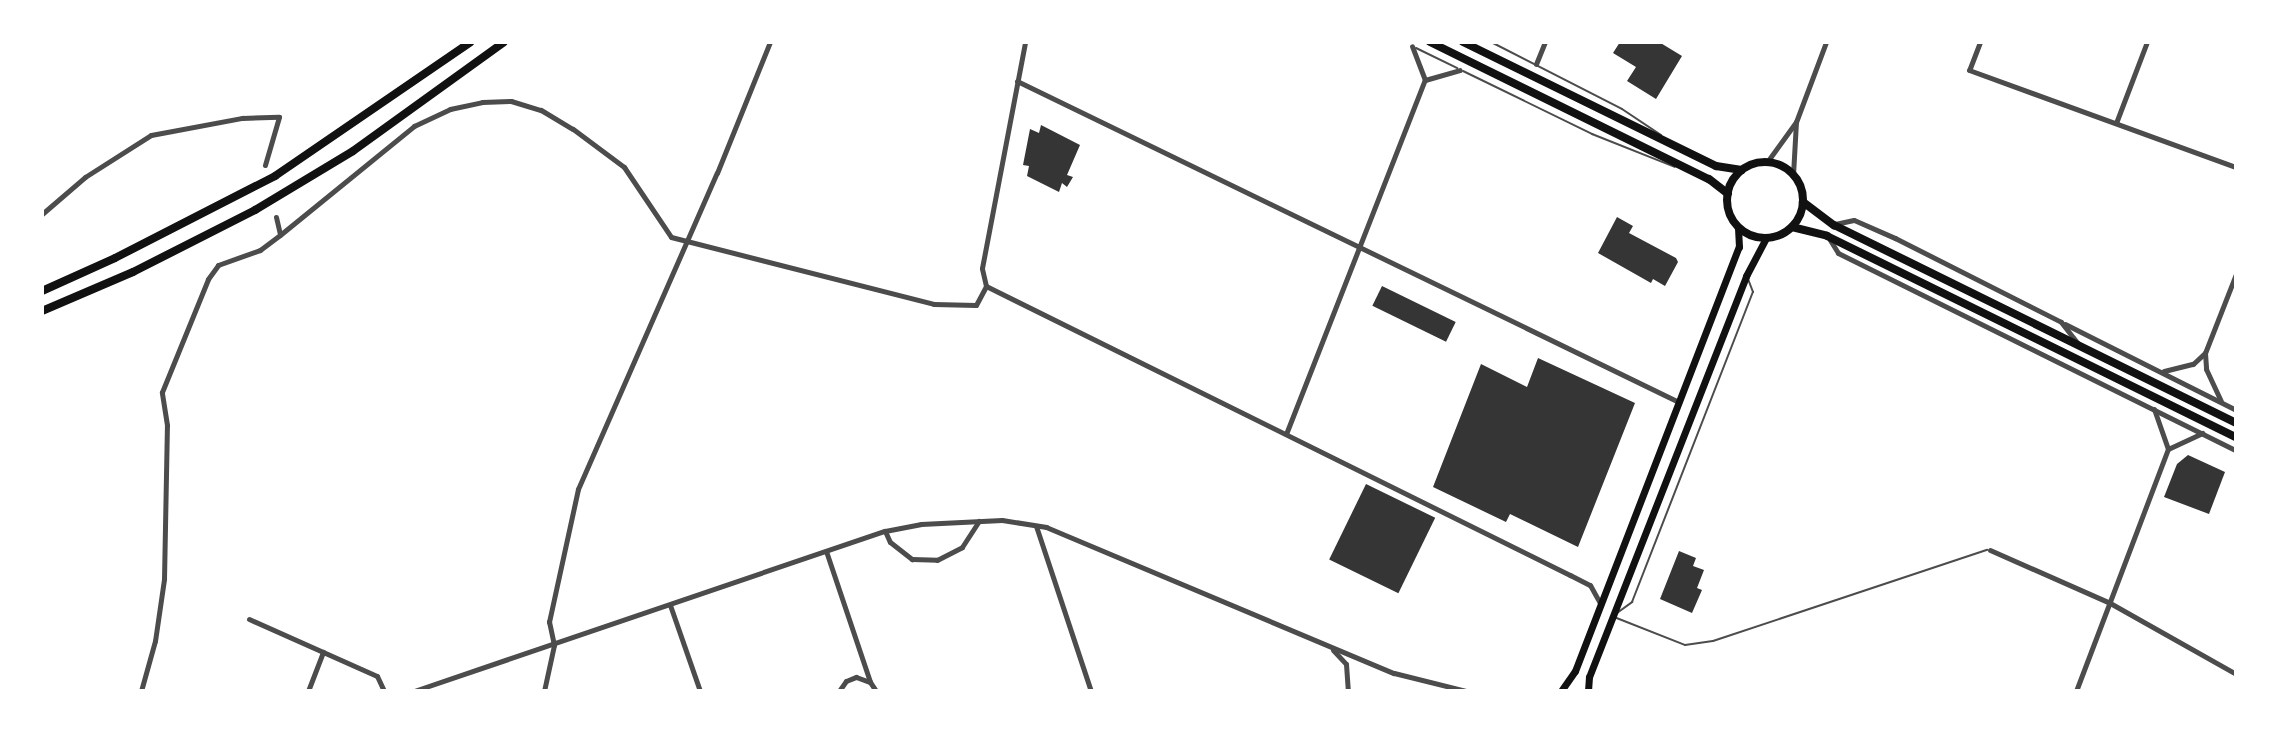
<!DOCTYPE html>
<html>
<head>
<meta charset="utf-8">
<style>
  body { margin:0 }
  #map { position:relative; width:2278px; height:733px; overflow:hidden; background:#fff; font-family:Inter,sans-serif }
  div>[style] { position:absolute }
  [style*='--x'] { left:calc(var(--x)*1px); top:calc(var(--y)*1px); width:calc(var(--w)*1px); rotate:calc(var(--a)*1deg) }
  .building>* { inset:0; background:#353535; transform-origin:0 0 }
  .service>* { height:2px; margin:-1px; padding:0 1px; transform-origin:1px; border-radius:1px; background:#4c4c4c }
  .minor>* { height:5px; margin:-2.5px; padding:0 2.5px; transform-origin:2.5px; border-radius:2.5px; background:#4c4c4c }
  .secondary>* { height:7px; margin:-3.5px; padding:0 3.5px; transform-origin:3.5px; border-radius:3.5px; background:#111 }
  .primary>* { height:8px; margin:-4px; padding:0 4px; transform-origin:4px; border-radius:4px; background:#111 }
  .primary>.ring { margin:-4px; padding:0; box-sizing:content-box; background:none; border:8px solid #111; border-radius:50% }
  span { translate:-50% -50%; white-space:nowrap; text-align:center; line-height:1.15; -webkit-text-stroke:8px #fff; paint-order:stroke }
  .frame { position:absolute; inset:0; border:44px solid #fff; pointer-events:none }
</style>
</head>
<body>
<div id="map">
  <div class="building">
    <div style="clip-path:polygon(1620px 42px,1659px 42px,1682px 56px,1656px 99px,1627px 81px,1636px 67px,1613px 53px)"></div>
    <div style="clip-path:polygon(1041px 125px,1080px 145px,1067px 175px,1073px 177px,1067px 187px,1062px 183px,1059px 192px,1027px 176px,1029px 166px,1023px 165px,1030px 129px,1039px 133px)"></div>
    <div style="clip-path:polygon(1617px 217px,1633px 226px,1629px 233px,1676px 258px,1678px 262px,1665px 286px,1653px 279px,1651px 283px,1598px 253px)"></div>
    <div style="left:1382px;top:286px;width:82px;height:22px;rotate:26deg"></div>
    <div style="clip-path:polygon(1538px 358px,1635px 403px,1578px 547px,1510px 514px,1506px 522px,1433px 487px,1481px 364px,1527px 387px)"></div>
    <div style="clip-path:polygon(2188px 455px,2225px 472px,2209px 514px,2164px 497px,2177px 464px)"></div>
    <div style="left:1366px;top:484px;width:77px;height:84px;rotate:26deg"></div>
    <div style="clip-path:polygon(1679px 551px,1696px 558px,1693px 566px,1704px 570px,1697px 588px,1702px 590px,1692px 613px,1660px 599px)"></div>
  </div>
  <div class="service">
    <div style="--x:1491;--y:42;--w:147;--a:27.1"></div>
    <div style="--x:1622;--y:109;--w:47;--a:33.7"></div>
    <div style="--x:1416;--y:48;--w:46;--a:26"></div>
    <div style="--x:1463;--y:71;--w:144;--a:26"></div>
    <div style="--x:1592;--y:134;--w:89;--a:21.7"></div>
    <div style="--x:1617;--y:613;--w:19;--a:-36"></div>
    <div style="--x:1632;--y:602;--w:333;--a:-68.7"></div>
    <div style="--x:1753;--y:292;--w:14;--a:-111"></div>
    <div style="--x:1614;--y:617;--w:76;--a:21.5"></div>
    <div style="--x:1685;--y:645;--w:28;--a:-8"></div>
    <div style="--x:1713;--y:641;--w:289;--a:-18.4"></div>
  </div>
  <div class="minor">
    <div style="--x:1980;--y:42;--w:30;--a:111"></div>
    <div style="--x:1969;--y:70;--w:284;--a:20"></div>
    <div style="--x:1536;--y:64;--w:24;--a:-68"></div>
    <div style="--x:1425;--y:80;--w:36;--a:-16"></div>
    <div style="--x:1017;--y:81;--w:736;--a:25.87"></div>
    <div style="--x:2116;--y:123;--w:87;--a:-69.1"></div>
    <div style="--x:1767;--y:162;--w:49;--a:-54.1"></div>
    <div style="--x:1796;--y:122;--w:85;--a:-69.4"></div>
    <div style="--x:1793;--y:175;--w:53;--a:-86.8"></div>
    <div style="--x:42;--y:214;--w:57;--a:-40.7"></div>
    <div style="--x:85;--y:177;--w:78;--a:-32.5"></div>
    <div style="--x:151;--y:135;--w:93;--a:-10.6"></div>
    <div style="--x:242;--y:118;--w:37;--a:-2"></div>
    <div style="--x:279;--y:117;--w:50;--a:106.3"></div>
    <div style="--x:276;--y:217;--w:18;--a:77"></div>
    <div style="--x:1835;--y:224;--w:19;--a:-12"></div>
    <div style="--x:1854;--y:220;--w:45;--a:23.7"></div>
    <div style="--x:1895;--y:238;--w:186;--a:26.8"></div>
    <div style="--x:2061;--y:322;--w:28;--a:52"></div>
    <div style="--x:1830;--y:240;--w:15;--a:58"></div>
    <div style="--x:1838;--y:253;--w:445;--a:26.4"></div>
    <div style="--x:986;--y:286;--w:18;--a:-103"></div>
    <div style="--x:982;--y:268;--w:230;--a:-79.2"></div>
    <div style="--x:2065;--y:324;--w:191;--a:26.7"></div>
    <div style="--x:2205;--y:353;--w:85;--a:-68.6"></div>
    <div style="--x:2164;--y:371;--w:30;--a:-14"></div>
    <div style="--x:2193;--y:364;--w:16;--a:-43"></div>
    <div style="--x:2205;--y:353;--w:16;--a:86"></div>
    <div style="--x:2206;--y:369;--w:35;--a:65"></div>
    <div style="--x:2154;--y:409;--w:42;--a:70.7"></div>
    <div style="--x:2168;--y:449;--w:38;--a:-25"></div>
    <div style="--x:1286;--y:434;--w:380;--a:-68.6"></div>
    <div style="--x:1425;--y:80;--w:36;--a:-111"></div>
    <div style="--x:1036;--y:526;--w:174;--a:71.6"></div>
    <div style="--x:885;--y:531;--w:12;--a:66"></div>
    <div style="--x:890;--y:542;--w:28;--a:38"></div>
    <div style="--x:912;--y:559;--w:25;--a:2"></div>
    <div style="--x:937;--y:560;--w:28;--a:-27"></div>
    <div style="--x:962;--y:547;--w:31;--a:-57"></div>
    <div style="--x:1990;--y:550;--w:131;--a:23.8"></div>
    <div style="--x:2110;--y:603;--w:145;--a:29.4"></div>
    <div style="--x:826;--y:551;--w:138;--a:71.4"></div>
    <div style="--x:670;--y:605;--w:91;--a:70.8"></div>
    <div style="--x:249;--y:619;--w:140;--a:24"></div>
    <div style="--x:377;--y:676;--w:17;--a:65"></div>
    <div style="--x:1333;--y:650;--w:19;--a:47"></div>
    <div style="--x:1346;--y:664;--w:27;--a:86"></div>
    <div style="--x:141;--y:691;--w:52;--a:-74.4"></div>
    <div style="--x:155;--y:641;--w:63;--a:-81.7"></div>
    <div style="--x:164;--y:579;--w:154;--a:-88.9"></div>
    <div style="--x:167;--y:425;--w:33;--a:-99"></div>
    <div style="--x:162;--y:392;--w:122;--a:-67.8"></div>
    <div style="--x:208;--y:279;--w:17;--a:-54"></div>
    <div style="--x:218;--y:265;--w:45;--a:-19.7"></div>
    <div style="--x:260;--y:250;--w:25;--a:-37"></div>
    <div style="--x:280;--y:235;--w:173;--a:-39.1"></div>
    <div style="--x:414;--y:126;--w:40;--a:-25"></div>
    <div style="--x:450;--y:109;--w:33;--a:-12"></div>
    <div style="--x:482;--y:102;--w:29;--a:-2"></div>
    <div style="--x:511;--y:101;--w:31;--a:17"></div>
    <div style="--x:541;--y:110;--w:37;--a:31"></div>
    <div style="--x:573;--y:129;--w:64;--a:36.7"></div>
    <div style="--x:624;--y:167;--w:84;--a:56.1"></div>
    <div style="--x:671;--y:237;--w:271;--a:14.3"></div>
    <div style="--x:934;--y:304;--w:42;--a:1.4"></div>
    <div style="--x:976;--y:305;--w:21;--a:-62"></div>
    <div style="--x:986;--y:286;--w:652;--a:26.33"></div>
    <div style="--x:1570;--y:575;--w:22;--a:27"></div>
    <div style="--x:1590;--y:585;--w:21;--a:61"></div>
    <div style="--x:308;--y:691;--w:42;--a:-69"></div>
    <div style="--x:414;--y:691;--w:497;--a:-18.8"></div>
    <div style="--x:885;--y:531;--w:37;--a:-11"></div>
    <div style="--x:921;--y:524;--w:81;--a:-2.8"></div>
    <div style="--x:1002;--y:520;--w:45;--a:9"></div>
    <div style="--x:1046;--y:527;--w:377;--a:22.8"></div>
    <div style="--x:1394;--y:673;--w:74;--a:14"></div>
    <div style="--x:544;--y:691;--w:47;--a:-77.7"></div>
    <div style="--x:554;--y:645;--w:24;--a:-102"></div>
    <div style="--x:549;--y:622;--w:136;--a:-77.7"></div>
    <div style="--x:578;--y:489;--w:345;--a:-66.3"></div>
    <div style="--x:717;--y:173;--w:141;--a:-68"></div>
    <div style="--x:839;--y:691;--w:12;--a:-55"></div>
    <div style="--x:846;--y:681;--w:11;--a:-22"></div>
    <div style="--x:856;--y:677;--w:15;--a:20"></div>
    <div style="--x:870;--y:682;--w:11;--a:56"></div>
    <div style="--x:1406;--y:691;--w:6;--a:0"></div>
    <div style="--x:2076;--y:691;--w:259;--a:-69.2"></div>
  </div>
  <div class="secondary">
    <div style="--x:1561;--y:691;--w:24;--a:-55"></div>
    <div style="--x:1575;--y:671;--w:455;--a:-68.9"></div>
    <div style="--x:1739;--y:247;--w:20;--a:-93"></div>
    <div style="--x:1588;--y:691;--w:14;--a:-86"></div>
    <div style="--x:1589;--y:677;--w:431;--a:-68.6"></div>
    <div style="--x:1746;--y:276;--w:43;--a:-62.2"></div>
  </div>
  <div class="primary">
    <div style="--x:1430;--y:42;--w:311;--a:26.2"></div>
    <div style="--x:1709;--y:179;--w:24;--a:38"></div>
    <div style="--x:1463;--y:42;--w:282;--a:26.1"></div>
    <div style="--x:1716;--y:166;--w:26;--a:9"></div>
    <div class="ring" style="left:1727px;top:162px;width:68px;height:68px"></div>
    <div style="--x:1803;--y:202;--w:39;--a:37"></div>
    <div style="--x:1834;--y:225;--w:448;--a:26.2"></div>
    <div style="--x:1792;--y:227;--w:36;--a:14"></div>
    <div style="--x:1827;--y:236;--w:456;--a:26.2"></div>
    <div style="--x:42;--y:291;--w:80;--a:-24.3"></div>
    <div style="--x:115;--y:258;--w:180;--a:-27.1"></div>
    <div style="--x:275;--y:176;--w:237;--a:-34.4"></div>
    <div style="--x:42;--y:311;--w:99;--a:-23.2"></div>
    <div style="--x:133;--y:272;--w:137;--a:-26.9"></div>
    <div style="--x:255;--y:210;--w:114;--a:-31"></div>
    <div style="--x:353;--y:151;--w:186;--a:-35.8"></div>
  </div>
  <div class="frame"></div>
</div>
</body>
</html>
